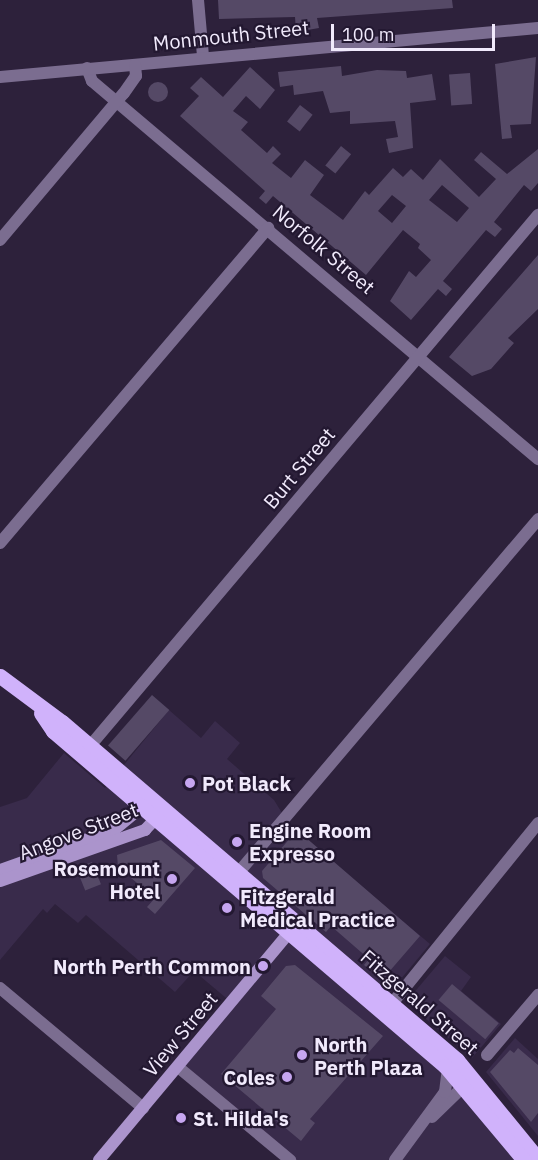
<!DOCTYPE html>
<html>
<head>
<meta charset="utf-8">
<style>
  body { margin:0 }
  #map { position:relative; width:538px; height:1160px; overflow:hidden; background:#2d213b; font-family:"IBM Plex Sans",sans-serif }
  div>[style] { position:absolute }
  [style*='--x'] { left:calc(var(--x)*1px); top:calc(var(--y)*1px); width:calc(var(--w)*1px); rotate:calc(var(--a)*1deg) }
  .built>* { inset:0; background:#392b4b }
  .building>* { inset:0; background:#554966; transform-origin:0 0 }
  .round { border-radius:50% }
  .street>* { height:12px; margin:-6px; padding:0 6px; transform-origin:6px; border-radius:6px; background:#7b6d90 }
  .secondary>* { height:12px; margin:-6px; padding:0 6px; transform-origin:6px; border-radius:6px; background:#ab94cc }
  .primary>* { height:15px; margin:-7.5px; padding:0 7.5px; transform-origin:7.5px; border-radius:7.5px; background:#d0b2fb }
  .dots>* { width:16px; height:16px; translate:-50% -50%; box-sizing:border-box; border:3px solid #231831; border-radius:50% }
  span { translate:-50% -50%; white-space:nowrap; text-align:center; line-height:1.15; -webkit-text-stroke:4.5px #231831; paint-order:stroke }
  .street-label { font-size:20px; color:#f1eafc }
  .poi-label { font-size:20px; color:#f1eafc; font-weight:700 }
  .left { translate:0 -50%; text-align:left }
  .right { translate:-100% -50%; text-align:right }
  .scale { position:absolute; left:331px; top:24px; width:164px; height:27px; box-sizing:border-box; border:3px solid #f1eafc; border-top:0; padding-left:8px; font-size:18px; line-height:21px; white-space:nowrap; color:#f1eafc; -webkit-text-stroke:4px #231831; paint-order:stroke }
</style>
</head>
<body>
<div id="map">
  <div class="built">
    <div style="clip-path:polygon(169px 710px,201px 738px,215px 721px,240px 743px,227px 759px,274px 800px,290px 826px,430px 944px,385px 998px,523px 1160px,289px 1160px,178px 1067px,232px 1003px,194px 971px,175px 992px,86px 915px,78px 923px,55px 904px,47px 913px,43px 909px,0 960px,0 807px,27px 798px,64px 753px,105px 788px)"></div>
    <div style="clip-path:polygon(445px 956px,471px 977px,461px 991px,501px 1024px,472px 1058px,406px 1002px)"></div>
    <div style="clip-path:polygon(515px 1038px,538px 1059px,538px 1136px,486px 1072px)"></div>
  </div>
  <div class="building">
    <div style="clip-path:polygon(218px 0,452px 0,453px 8px,317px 18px,319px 28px,296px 32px,295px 17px,219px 19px)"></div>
    <div style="clip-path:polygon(536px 57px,531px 124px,510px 125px,512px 138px,502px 139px,495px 64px)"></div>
    <div style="clip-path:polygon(341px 66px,342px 76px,377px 70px,406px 71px,407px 78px,432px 74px,436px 100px,410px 103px,413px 148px,389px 153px,386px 139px,398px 137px,395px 121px,350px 124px,350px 111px,330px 113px,323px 91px,294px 95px,293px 85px,280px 87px,278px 72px)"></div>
    <div style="clip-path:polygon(evenodd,250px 67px,275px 90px,260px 109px,246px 96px,233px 111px,248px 122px,241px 130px,267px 153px,273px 146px,281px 154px,272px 163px,291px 178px,305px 160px,324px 175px,310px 195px,343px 220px,365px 191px,369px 195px,393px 168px,403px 177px,411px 169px,423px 180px,440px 159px,479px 197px,496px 179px,474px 160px,481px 152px,507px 174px,538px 149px,538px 183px,531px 191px,524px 185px,494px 222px,502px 229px,495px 237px,486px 230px,443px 281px,452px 289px,446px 296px,438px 289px,411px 320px,390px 301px,409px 271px,416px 277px,431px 260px,418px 248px,420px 244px,403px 230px,366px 275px,273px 196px,266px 204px,259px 198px,265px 191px,180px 116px,199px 96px,190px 88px,201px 77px,223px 97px,250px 67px,442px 185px,469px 208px,457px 222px,429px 200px,442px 185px,250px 67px,392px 195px,406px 206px,392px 223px,378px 211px,392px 195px)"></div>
    <div style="left:470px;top:73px;width:31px;height:21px;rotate:86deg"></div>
    <div class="round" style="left:148px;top:82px;width:20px;height:20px"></div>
    <div style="left:300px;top:105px;width:16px;height:21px;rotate:38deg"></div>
    <div style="left:341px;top:146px;width:13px;height:25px;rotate:39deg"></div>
    <div style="clip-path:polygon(538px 255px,538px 309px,508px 338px,514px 343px,491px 369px,472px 376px,449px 357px)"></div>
    <div style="left:152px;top:695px;width:23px;height:67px;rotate:41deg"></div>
    <div style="clip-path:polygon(297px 830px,420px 936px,382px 980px,364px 965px,369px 959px,331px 926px,326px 932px,263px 878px,262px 871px)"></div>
    <div style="clip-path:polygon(161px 840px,195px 868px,155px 914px,147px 907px,155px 898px,118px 867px,117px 855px)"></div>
    <div style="left:92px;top:862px;width:24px;height:17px;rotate:68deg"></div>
    <div style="clip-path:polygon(295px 965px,383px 1036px,310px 1119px,315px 1123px,301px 1141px,221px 1074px,276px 1009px,261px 996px,286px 966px)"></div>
    <div style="left:452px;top:984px;width:61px;height:21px;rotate:40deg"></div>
    <div style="clip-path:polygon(518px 1048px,538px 1065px,538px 1113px,531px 1122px,490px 1072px,510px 1050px,514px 1053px)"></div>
  </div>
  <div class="street">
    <div style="--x:198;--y:0;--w:56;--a:84.9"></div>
    <div style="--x:87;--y:68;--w:14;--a:69"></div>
    <div style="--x:92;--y:81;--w:585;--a:40.28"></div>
    <div style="--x:0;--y:77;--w:540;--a:-5.2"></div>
    <div style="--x:0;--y:240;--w:192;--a:-49.9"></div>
    <div style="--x:124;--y:93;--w:21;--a:-55"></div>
    <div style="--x:136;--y:76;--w:11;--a:-95"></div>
    <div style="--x:0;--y:543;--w:414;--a:-49.6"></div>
    <div style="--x:90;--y:746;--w:695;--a:-49.85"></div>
    <div style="--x:233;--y:879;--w:472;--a:-49.7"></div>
    <div style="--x:0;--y:988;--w:187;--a:40"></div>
    <div style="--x:386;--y:1011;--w:242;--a:-51"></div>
    <div style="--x:487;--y:1055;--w:79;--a:-49.6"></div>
    <div style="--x:178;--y:1067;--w:146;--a:39.7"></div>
    <div style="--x:432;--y:1117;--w:52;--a:-44.2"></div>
    <div style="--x:395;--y:1160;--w:84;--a:-53.7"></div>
    <div style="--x:445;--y:1092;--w:23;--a:-83"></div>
  </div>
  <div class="secondary">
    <div style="--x:0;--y:870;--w:122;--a:-19.6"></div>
    <div style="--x:115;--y:829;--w:44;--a:-39.5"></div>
    <div style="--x:0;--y:881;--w:154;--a:-19.4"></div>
    <div style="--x:145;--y:830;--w:25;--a:-47"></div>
    <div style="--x:99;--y:1160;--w:296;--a:-50.1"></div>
  </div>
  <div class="primary">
    <div style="--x:0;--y:676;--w:77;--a:36.6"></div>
    <div style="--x:62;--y:722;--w:520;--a:40.55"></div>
    <div style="--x:457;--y:1060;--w:128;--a:50.7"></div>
    <div style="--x:41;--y:713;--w:22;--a:56"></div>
    <div style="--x:53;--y:731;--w:516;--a:40.52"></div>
    <div style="--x:445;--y:1066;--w:123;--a:50"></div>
  </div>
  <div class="dots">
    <div style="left:190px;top:783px;background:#c6a6f0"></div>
    <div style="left:237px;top:842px;background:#c6a6f0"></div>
    <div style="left:172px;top:879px;background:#c6a6f0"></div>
    <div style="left:227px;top:908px;background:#c6a6f0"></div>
    <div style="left:263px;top:966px;background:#c6a6f0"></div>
    <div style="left:302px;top:1055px;background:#c6a6f0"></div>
    <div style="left:287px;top:1077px;background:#c6a6f0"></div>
    <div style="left:181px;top:1118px;background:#c6a6f0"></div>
  </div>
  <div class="street-label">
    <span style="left:231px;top:35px;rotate:-6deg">Monmouth Street</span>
    <span style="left:324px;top:249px;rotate:40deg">Norfolk Street</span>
    <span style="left:299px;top:468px;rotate:-50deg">Burt Street</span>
    <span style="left:78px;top:831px;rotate:-21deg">Angove Street</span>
    <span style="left:420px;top:1002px;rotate:41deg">Fitzgerald Street</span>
    <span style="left:180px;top:1034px;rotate:-50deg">View Street</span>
  </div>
  <div class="poi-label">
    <span class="left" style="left:202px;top:783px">Pot Black</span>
    <span class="left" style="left:249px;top:842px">Engine Room<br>Expresso</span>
    <span class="right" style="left:160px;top:880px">Rosemount<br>Hotel</span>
    <span class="left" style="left:240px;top:908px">Fitzgerald<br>Medical Practice</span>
    <span class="right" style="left:251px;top:966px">North Perth Common</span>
    <span class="left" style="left:314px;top:1056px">North<br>Perth Plaza</span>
    <span class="right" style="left:275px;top:1077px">Coles</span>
    <span class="left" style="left:193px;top:1118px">St. Hilda's</span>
  </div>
  <div class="scale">100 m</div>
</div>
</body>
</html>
